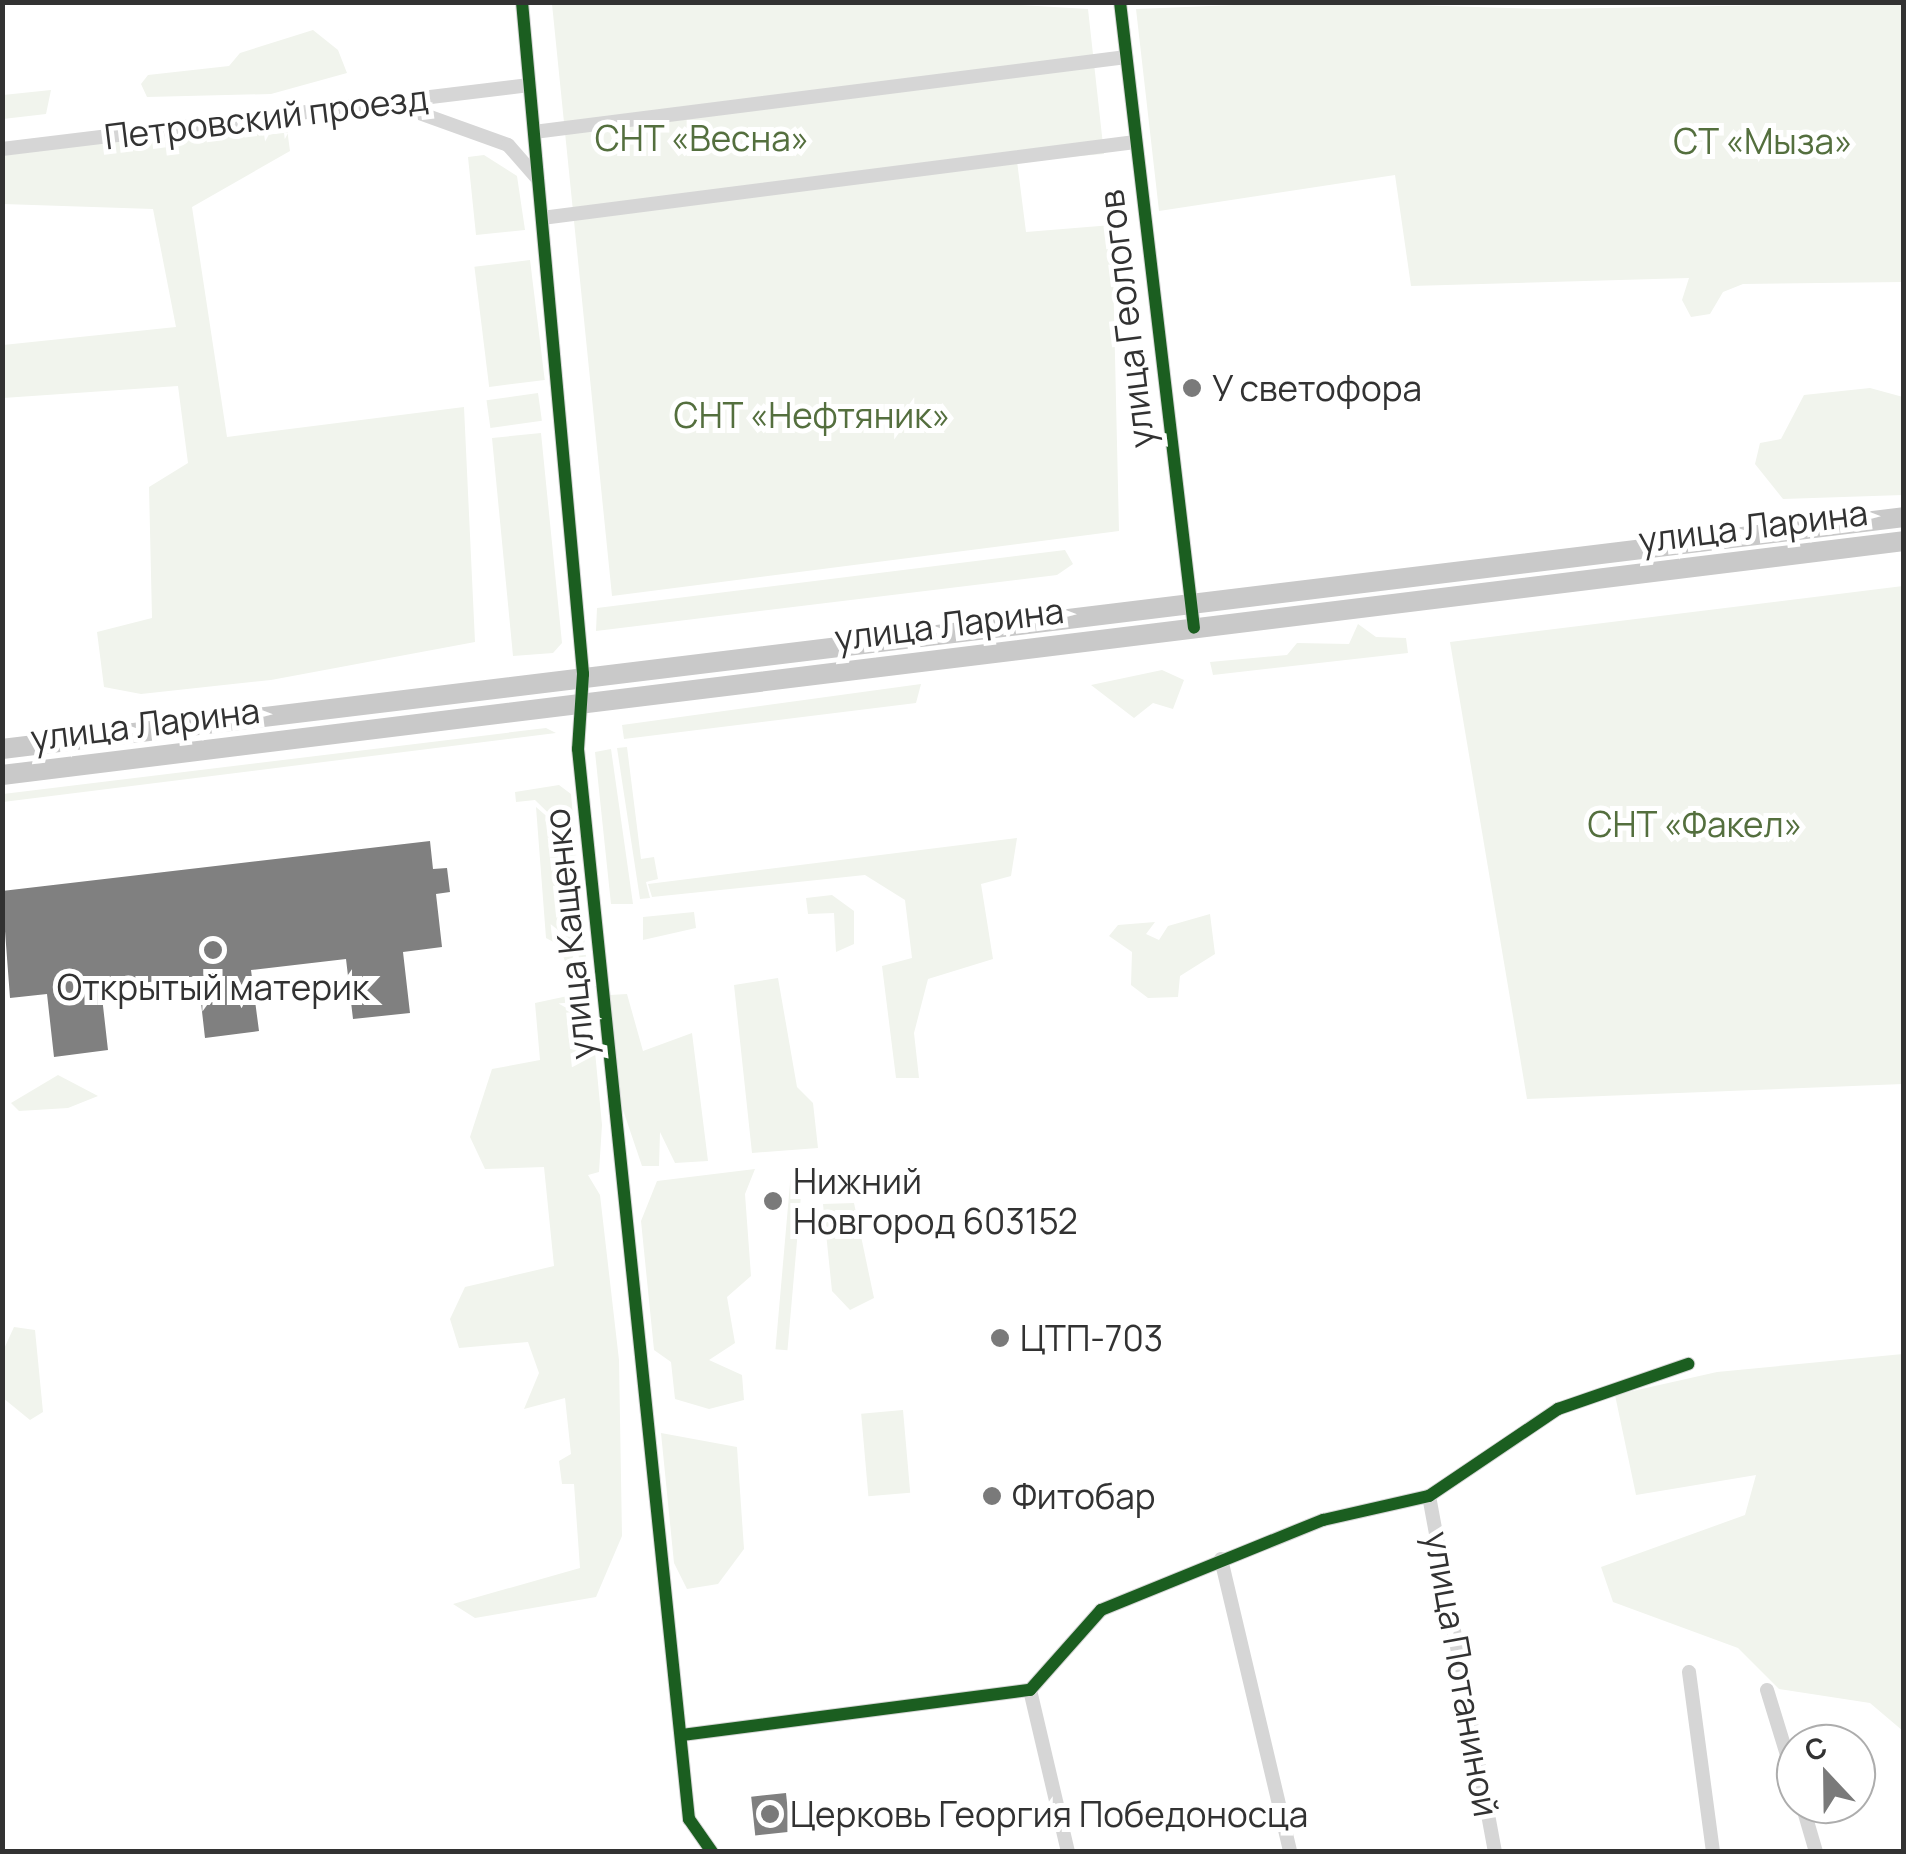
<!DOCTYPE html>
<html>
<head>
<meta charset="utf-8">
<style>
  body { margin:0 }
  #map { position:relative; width:1906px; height:1854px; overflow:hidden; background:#fff; font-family:Manrope,sans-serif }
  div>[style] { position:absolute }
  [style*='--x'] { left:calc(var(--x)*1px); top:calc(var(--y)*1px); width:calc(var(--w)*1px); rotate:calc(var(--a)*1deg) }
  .green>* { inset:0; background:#f1f4ed; transform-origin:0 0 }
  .building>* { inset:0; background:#808080; transform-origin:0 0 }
  .street>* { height:14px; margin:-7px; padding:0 7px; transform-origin:7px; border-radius:7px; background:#d6d6d6 }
  .primary>* { height:20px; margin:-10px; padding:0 10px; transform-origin:10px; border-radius:10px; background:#c9c9c9 }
  .cycleway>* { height:12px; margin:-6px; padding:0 6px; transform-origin:6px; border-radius:6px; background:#1b5e20 }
  .dots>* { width:28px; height:28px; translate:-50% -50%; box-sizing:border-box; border:5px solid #fff; border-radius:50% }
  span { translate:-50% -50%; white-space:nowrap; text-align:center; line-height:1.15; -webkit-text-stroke:10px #fff; paint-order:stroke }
  .street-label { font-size:35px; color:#323232 }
  .park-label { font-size:35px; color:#546f3e }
  .poi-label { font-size:35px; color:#323232 }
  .left { translate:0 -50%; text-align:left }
  .frame { position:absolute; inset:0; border:5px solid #323232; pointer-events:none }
  .north { position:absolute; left:1776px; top:1724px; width:100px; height:100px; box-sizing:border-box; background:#fff; border:2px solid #adadad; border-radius:50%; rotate:338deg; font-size:28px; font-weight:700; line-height:40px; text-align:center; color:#323232 }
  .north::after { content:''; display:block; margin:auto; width:35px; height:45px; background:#7a7a7a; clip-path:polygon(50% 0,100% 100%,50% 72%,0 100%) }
</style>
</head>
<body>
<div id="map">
  <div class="green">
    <div style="clip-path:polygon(972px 2px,1088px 9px,1104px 154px,1017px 161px,1026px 232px,1112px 225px,1119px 531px,612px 596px,552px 4px)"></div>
    <div style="clip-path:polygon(1311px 2px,1545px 9px,1903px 3px,1903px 282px,1743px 284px,1723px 292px,1710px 314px,1691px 317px,1682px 300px,1689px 278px,1411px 286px,1395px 175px,1159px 211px,1136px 9px)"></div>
    <div style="clip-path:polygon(313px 30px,338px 50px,347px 73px,271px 94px,147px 97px,141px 84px,148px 75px,229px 66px,240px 53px)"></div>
    <div style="clip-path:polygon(51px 90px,46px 114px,3px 119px,3px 95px)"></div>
    <div style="clip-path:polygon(286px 121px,290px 151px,192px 207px,227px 437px,464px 407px,475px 642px,271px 680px,141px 694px,104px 687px,97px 632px,152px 618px,149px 487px,188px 463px,178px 386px,3px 398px,3px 345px,176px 327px,153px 209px,3px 204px,3px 155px)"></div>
    <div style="clip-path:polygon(484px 155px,517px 176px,525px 230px,476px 235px,468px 157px)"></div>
    <div style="left:530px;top:260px;width:121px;height:56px;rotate:83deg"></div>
    <div style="clip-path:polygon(1870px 388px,1903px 397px,1903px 495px,1783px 499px,1755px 464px,1760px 443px,1781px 439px,1804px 395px)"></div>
    <div style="left:538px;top:393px;width:28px;height:52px;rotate:82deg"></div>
    <div style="clip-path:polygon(541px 433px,562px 643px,553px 653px,513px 656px,492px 438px)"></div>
    <div style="clip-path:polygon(1065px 550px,1073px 564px,1057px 575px,596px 631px,597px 608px)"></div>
    <div style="clip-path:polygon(1903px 586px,1903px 1084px,1527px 1099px,1450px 642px)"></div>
    <div style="clip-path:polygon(1358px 624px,1376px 637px,1406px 638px,1408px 653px,1213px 675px,1210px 662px,1287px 655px,1297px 643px,1349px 644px)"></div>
    <div style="clip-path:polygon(1162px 670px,1184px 680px,1173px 709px,1153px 703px,1134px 718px,1091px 685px)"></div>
    <div style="clip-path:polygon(921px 684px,916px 703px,624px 739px,622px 725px)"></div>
    <div style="clip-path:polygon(546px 728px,556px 733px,3px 802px,3px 794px)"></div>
    <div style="clip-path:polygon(627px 747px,641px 859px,654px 857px,658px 879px,646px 882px,650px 898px,640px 899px,617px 748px)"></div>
    <div style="clip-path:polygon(611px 749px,633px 904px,611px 904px,595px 752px)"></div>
    <div style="clip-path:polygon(559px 785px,571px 794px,575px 839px,535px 800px,516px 802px,515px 792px)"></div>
    <div style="clip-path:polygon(536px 807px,575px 841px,602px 1125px,599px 1172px,588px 1175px,600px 1195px,619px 1360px,622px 1536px,596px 1597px,475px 1618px,453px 1604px,580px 1568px,574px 1484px,562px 1484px,559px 1461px,571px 1454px,565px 1398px,524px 1409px,539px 1373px,528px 1342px,459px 1348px,450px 1319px,465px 1287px,554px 1266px,544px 1167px,485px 1169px,470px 1137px,492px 1069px,540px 1060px,535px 1003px,577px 994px,559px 945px,546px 938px)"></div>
    <div style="clip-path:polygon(1017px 838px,1011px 876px,981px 884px,993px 959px,928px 979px,914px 1033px,919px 1078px,896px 1078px,882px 966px,912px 958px,905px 900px,865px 875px,652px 897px,648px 884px)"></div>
    <div style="clip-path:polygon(832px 895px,854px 911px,854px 944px,836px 952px,834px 913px,808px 914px,806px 898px)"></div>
    <div style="clip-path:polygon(694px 912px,696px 928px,643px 940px,643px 917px)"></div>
    <div style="clip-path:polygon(1210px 914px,1215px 954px,1180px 976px,1178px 997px,1148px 998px,1131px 985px,1132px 952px,1109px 936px,1118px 925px,1155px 922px,1146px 934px,1159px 940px,1168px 926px)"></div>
    <div style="clip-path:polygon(778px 978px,797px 1087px,813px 1103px,818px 1148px,752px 1153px,734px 985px)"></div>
    <div style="clip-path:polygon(627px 994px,643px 1051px,692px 1033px,708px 1161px,675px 1163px,660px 1132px,659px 1166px,642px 1166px,621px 1104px,610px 995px)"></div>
    <div style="clip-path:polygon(58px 1075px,98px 1096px,68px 1108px,19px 1111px,11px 1103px)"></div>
    <div style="clip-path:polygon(755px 1169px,745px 1194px,751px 1276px,727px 1297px,735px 1343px,709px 1360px,742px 1375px,744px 1400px,709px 1409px,675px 1399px,671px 1362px,654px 1350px,641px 1221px,657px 1181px)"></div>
    <div style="left:791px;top:1172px;width:12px;height:178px;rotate:5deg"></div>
    <div style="clip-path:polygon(854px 1203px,874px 1298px,850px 1310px,832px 1291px,823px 1204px)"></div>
    <div style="clip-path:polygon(14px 1327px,35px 1330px,43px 1412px,30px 1420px,3px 1398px,3px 1351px)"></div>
    <div style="clip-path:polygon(1903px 1354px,1903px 1731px,1870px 1703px,1779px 1689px,1738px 1648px,1613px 1602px,1601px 1567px,1745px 1515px,1756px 1475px,1636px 1495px,1615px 1395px,1717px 1372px)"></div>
    <div style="left:903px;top:1410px;width:83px;height:42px;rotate:85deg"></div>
    <div style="clip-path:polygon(661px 1433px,737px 1447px,744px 1549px,718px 1584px,687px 1589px,674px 1563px)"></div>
  </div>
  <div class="building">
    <div style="clip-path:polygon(430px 841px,433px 869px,447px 868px,450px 892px,436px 894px,442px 947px,403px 952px,410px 1013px,353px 1019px,346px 959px,251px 970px,259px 1031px,205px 1038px,198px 976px,101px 988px,108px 1050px,54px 1057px,47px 994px,10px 998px,2px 891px)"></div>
    <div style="left:786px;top:1793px;width:39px;height:35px;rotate:84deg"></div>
  </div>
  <div class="street">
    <div style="--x:522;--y:2;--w:675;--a:84.81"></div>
    <div style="--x:583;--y:674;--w:75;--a:93.8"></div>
    <div style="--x:578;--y:749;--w:1076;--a:84.08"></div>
    <div style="--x:689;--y:1819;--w:40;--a:55.1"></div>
    <div style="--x:1120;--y:2;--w:630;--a:83.26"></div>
    <div style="--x:397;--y:105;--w:118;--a:19.8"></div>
    <div style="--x:508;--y:145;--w:45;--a:48.6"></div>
    <div style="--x:534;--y:132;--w:597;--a:-7.22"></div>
    <div style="--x:2;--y:149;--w:531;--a:-6.92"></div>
    <div style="--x:542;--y:218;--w:598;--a:-7.3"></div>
    <div style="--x:1429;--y:1496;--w:362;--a:79.5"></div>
    <div style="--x:1221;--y:1559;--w:301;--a:76.7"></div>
    <div style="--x:1689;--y:1672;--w:182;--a:82.4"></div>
    <div style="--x:1030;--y:1690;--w:166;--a:76.8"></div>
    <div style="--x:1767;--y:1690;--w:98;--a:72.9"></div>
    <div style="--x:682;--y:1735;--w:351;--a:-7.4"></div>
    <div style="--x:1030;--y:1690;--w:107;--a:-48.4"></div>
    <div style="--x:1101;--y:1610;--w:240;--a:-22.1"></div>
    <div style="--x:1323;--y:1520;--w:109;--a:-12.8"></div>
    <div style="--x:1429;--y:1496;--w:156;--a:-34"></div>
    <div style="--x:1558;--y:1409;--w:138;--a:-19.1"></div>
    <div style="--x:1802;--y:1804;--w:50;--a:73.7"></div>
  </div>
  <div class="primary">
    <div style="--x:2;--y:749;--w:1916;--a:-6.95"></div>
    <div style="--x:2;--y:775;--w:1916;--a:-7.01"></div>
  </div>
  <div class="cycleway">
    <div style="--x:522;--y:2;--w:675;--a:84.81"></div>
    <div style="--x:583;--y:674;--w:75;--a:93.8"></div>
    <div style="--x:578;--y:749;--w:1076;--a:84.08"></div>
    <div style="--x:689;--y:1819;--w:40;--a:55.1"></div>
    <div style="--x:1120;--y:2;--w:630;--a:83.26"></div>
    <div style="--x:682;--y:1735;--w:351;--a:-7.4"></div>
    <div style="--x:1030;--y:1690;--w:107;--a:-48.4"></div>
    <div style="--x:1101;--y:1610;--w:240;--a:-22.1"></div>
    <div style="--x:1323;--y:1520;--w:109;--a:-12.8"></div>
    <div style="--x:1429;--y:1496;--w:156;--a:-34"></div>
    <div style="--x:1558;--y:1409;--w:138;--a:-19.1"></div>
  </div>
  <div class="dots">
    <div style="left:1192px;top:388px;background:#7a7a7a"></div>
    <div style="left:213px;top:950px;background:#7a7a7a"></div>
    <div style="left:773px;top:1201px;background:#7a7a7a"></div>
    <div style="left:1000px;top:1338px;background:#7a7a7a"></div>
    <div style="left:992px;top:1496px;background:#7a7a7a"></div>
    <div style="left:770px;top:1814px;background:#7a7a7a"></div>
  </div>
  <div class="street-label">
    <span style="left:266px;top:117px;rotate:-7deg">Петровский проезд</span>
    <span style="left:1126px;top:319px;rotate:-97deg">улица Геологов</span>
    <span style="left:1753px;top:526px;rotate:-7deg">улица Ларина</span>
    <span style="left:949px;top:624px;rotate:-7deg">улица Ларина</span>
    <span style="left:145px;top:724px;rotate:-7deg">улица Ларина</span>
    <span style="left:569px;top:934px;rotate:-96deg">улица Кащенко</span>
    <span style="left:1462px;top:1674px;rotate:80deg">улица Потаниной</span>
  </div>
  <div class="park-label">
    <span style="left:702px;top:138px">СНТ «Весна»</span>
    <span style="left:1763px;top:141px">СТ «Мыза»</span>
    <span style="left:812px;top:415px">СНТ «Нефтяник»</span>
    <span style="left:1695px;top:824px">СНТ «Факел»</span>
  </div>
  <div class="poi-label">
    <span class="left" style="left:1212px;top:388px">У светофора</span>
    <span style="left:213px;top:987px">Открытый материк</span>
    <span class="left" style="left:793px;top:1201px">Нижний<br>Новгород 603152</span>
    <span class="left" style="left:1020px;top:1338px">ЦТП-703</span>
    <span class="left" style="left:1012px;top:1496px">Фитобар</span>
    <span class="left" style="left:790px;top:1814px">Церковь Георгия Победоносца</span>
  </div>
  <div class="frame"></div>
  <div class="north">С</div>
</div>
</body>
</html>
